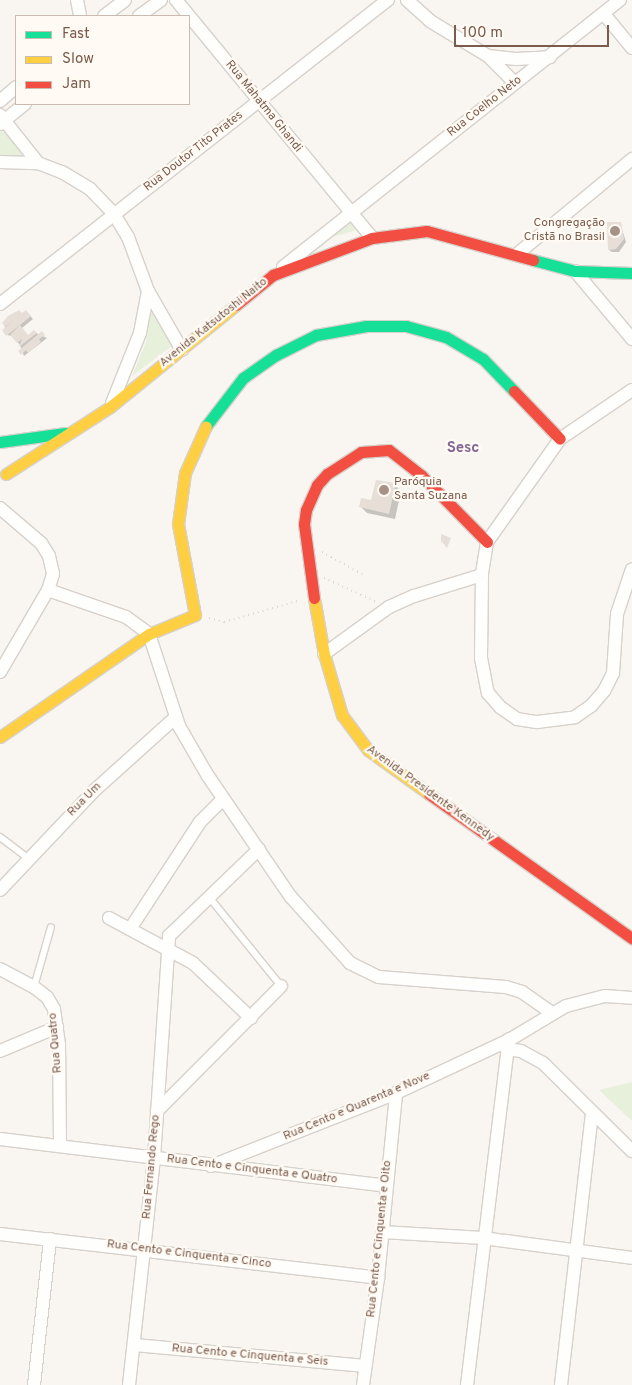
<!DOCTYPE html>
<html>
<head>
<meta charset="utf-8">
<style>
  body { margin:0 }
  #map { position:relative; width:632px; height:1385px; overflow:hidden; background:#f9f5f0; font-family:Overpass,sans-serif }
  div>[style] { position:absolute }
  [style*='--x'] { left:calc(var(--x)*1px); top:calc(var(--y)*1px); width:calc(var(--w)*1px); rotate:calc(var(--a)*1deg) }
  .green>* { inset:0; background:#e7f0db }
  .shadow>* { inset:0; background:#0003 }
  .building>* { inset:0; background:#e6ded7 }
  .path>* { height:2px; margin-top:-1px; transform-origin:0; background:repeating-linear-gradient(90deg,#dcd5d0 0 1px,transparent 0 5px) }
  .roads { filter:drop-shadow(1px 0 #d7d1cb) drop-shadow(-1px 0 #d7d1cb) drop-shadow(0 1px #d7d1cb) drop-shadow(0 -1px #d7d1cb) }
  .lane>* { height:6px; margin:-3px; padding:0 3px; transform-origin:3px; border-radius:3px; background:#fefefd }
  .street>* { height:12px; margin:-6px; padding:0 6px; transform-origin:6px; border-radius:6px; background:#fefefd }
  .fast>* { height:11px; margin:-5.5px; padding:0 5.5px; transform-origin:5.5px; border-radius:5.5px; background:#16e098 }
  .slow>* { height:11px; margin:-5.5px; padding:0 5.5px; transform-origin:5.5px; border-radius:5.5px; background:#ffcf43 }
  .jam>* { height:11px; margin:-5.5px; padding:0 5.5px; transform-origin:5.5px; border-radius:5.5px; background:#f24e42 }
  .dots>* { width:14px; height:14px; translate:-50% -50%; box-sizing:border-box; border:2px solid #fffaf3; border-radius:50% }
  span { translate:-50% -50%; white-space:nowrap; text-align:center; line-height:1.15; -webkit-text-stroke:4.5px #fffaf3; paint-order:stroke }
  .street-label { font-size:12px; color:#7a5c4d }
  .poi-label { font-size:12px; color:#7a5c4d }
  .right { translate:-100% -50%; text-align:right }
  .left { translate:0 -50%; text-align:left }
  .quarter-label { font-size:15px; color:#846695; font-weight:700 }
  .legend { position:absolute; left:15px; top:15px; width:175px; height:90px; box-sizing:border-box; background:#fffaf3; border:1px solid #cabbb1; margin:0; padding:6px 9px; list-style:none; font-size:15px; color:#7a5c4d }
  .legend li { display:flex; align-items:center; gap:10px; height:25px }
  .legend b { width:25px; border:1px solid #cabbb1 }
  .scale { position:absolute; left:454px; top:25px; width:155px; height:22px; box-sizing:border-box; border:2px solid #7a5c4d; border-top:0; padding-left:6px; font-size:15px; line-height:18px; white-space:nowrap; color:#7a5c4d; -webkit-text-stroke:4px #fffaf3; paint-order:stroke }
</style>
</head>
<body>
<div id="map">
  <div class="green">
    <div style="clip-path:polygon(0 130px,8px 135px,23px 155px,0 156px)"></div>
    <div style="clip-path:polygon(349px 221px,357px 230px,326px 239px)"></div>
    <div style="clip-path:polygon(152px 308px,173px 345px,132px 376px,146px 342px)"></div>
    <div style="clip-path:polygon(632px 1082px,632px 1121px,599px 1090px)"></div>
  </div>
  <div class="shadow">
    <div style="clip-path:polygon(620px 223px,626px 242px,619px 252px,612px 252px,609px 250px)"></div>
    <div style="clip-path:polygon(26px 311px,33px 319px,22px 328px,28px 337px,34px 332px,47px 338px,24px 356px,20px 345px,12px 336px,7px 335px,4px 323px)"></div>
    <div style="clip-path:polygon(395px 485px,401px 491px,395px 519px,367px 513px,361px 507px)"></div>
  </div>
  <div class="building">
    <div style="clip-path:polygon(607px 222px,621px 222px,624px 239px,616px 249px,608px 250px)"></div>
    <div style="clip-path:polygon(19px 310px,22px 313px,26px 310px,31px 316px,20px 325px,28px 335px,34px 330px,37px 333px,19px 347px,22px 339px,17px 343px,10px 335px,20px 325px,6px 336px,2px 330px,14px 320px,5px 327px,2px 323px,8px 316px)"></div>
    <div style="clip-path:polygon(42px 331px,45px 335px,39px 339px,41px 342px,28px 353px,26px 350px,21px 355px,18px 351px)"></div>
    <div style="clip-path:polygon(376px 480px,396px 483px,389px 514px,359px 507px,361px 498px,371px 500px)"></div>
    <div style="clip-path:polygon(441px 534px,451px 538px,447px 548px,441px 541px)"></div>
  </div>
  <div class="path">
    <div style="--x:322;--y:552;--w:48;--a:28.7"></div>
    <div style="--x:324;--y:578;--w:58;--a:24.4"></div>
    <div style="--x:209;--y:618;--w:16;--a:15"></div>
    <div style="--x:224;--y:622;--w:80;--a:-15.9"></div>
  </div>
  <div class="roads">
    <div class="lane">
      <div style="--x:0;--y:837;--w:35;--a:37"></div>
      <div style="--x:209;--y:897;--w:114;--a:51"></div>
      <div style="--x:34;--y:987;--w:62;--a:-74.2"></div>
    </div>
    <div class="street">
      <div style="--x:77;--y:0;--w:16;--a:79"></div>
      <div style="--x:176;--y:0;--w:308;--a:50.5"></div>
      <div style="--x:407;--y:0;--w:31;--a:42"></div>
      <div style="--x:430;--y:21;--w:68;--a:31.1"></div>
      <div style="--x:488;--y:56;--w:28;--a:6"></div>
      <div style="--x:516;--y:59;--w:34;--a:-3"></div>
      <div style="--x:604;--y:14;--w:44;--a:50.5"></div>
      <div style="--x:104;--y:16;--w:26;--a:-37"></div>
      <div style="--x:139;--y:16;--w:27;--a:-36"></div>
      <div style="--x:488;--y:56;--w:38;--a:45"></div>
      <div style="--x:0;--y:101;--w:21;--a:-41"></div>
      <div style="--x:0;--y:115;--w:61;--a:51.6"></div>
      <div style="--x:0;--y:124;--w:32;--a:-39"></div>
      <div style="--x:0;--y:162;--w:38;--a:2"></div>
      <div style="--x:38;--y:163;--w:26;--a:21"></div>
      <div style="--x:62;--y:172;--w:33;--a:31"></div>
      <div style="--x:90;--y:189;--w:35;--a:46"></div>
      <div style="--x:114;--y:214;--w:27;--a:59"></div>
      <div style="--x:128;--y:237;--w:58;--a:69.7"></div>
      <div style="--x:148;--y:291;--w:43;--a:100.8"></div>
      <div style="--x:140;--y:333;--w:75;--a:111.8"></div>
      <div style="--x:516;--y:255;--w:151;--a:-39.6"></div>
      <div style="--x:283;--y:267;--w:430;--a:-38.4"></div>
      <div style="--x:575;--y:271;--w:89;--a:50"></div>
      <div style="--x:148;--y:291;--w:68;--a:60"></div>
      <div style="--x:0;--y:304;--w:493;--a:-38.1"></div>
      <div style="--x:632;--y:390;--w:87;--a:145.8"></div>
      <div style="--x:560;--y:439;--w:126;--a:125.3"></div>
      <div style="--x:487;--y:542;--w:33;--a:99"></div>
      <div style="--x:482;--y:575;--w:83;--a:90.7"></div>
      <div style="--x:481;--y:658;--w:36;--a:79"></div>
      <div style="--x:488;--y:693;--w:18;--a:49"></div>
      <div style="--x:500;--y:707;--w:21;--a:35"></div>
      <div style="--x:517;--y:719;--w:20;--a:9"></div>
      <div style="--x:537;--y:722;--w:38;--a:-7"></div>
      <div style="--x:575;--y:717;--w:19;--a:-35"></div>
      <div style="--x:591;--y:706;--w:20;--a:-49"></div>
      <div style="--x:604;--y:691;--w:20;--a:-63"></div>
      <div style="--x:613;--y:673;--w:59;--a:-86.1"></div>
      <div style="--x:617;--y:614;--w:47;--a:-71.6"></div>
      <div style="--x:0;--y:508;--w:54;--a:40.5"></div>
      <div style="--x:41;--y:543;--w:15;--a:58"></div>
      <div style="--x:49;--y:556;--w:18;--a:77"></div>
      <div style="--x:53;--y:574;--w:17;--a:107"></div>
      <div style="--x:48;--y:590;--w:95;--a:120.3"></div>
      <div style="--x:48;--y:590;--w:83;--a:19.1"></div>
      <div style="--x:126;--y:617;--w:29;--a:36"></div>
      <div style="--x:149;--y:634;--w:97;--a:71.9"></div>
      <div style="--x:179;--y:726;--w:58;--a:59.9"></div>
      <div style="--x:208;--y:776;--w:147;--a:55.6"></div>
      <div style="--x:291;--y:897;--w:89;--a:48.2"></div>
      <div style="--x:350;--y:963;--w:32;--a:26"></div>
      <div style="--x:379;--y:977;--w:127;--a:4.5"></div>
      <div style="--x:506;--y:987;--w:17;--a:17"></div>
      <div style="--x:522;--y:992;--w:37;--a:35"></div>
      <div style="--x:324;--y:654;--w:80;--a:-35.9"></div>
      <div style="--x:389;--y:607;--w:27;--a:-24"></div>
      <div style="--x:414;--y:596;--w:71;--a:-17.2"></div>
      <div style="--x:0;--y:890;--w:139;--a:-46.5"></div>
      <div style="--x:96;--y:789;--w:108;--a:-42"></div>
      <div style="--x:109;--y:918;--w:95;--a:28.2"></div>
      <div style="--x:193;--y:963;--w:80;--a:43.5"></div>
      <div style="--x:130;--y:929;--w:128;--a:-56.8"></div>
      <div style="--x:200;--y:822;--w:33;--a:-45"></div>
      <div style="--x:0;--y:969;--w:38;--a:28"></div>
      <div style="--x:34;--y:987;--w:16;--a:38"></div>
      <div style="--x:47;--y:997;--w:14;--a:60"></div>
      <div style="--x:54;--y:1009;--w:35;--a:82"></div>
      <div style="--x:59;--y:1044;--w:102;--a:89.4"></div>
      <div style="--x:507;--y:1049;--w:14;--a:8"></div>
      <div style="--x:521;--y:1051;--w:25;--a:29"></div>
      <div style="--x:543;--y:1063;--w:125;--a:44.7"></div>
      <div style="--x:0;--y:1051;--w:62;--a:-22.8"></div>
      <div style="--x:157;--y:1111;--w:176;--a:-45.2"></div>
      <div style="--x:0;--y:1139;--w:389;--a:6.9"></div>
      <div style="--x:211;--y:1166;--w:199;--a:-21.5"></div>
      <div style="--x:396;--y:1093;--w:125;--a:-25.1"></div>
      <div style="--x:509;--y:1040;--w:66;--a:-30.8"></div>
      <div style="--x:566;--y:1006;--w:40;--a:-14.4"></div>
      <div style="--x:605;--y:996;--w:27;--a:4"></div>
      <div style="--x:382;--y:1232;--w:101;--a:3.4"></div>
      <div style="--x:483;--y:1238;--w:150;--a:7.6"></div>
      <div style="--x:0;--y:1234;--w:381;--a:6.6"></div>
      <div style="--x:135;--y:1345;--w:231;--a:5.2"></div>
      <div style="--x:34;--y:1385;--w:147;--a:-83.7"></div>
      <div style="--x:129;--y:1385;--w:228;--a:-83.7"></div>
      <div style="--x:154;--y:1158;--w:223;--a:-86.1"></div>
      <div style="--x:169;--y:936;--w:125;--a:-44"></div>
      <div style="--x:363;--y:1385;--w:108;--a:-82"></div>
      <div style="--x:378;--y:1278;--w:186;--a:-84.4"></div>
      <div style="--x:467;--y:1385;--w:348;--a:-83.1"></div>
      <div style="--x:561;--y:1385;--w:273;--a:-83.5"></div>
    </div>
    <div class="fast">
      <div style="--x:533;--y:260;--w:43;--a:14.7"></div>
      <div style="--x:575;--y:271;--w:57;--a:2"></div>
      <div style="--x:206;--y:426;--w:61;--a:-52.4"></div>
      <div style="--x:243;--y:378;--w:40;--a:-34.9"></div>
      <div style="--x:276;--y:355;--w:45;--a:-26.6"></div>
      <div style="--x:316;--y:335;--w:51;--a:-10.2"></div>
      <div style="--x:366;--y:326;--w:40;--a:0"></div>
      <div style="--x:406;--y:326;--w:41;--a:15.4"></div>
      <div style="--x:446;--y:337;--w:43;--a:30.7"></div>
      <div style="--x:483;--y:359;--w:45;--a:45.9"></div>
      <div style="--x:0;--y:442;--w:66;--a:-7.9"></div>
    </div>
    <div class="slow">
      <div style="--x:6;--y:474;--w:124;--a:-32.8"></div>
      <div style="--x:110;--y:407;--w:162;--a:-39"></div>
      <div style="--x:314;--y:598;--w:57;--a:79.9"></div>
      <div style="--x:324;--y:654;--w:64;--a:73.6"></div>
      <div style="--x:342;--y:715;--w:44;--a:53.4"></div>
      <div style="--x:368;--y:750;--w:75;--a:35.8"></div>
      <div style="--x:0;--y:737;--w:181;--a:-34.7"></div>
      <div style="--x:149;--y:634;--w:50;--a:-22.4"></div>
      <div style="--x:195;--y:615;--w:93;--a:-100.6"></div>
      <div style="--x:178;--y:524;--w:51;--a:-82.2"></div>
      <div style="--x:185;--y:473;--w:51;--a:-65.9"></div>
    </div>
    <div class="jam">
      <div style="--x:236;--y:305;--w:48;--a:-39"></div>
      <div style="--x:273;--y:275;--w:106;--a:-20.5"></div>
      <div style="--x:372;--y:238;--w:55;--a:-7.3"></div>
      <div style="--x:427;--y:231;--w:110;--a:15.3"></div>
      <div style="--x:514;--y:391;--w:66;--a:46.2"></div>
      <div style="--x:314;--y:598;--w:75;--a:-97.7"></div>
      <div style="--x:304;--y:524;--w:14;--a:-82"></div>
      <div style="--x:306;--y:510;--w:27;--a:-66"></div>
      <div style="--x:317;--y:485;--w:15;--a:-48"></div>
      <div style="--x:327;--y:474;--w:40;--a:-32.9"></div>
      <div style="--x:361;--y:452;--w:28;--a:-4"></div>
      <div style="--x:389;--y:450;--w:41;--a:38"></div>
      <div style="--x:421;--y:475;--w:94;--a:45.4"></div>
      <div style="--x:429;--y:794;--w:249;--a:35.4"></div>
    </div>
  </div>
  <div class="dots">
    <div style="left:615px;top:231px;background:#a69286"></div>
    <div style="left:384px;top:490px;background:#a69286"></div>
  </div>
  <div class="street-label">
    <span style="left:263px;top:107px;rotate:51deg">Rua Mahatma Ghandi</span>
    <span style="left:485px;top:107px;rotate:-38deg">Rua Coelho Neto</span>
    <span style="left:194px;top:152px;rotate:-38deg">Rua Doutor Tito Prates</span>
    <span style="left:214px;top:323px;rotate:-39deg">Avenida Katsutoshi Naito</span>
    <span style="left:430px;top:794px;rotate:36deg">Avenida Presidente Kennedy</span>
    <span style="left:85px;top:800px;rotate:-45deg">Rua Um</span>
    <span style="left:56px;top:1043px;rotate:-95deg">Rua Quatro</span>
    <span style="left:357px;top:1107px;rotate:-23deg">Rua Cento e Quarenta e Nove</span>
    <span style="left:152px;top:1167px;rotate:-85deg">Rua Fernando Rego</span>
    <span style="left:252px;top:1170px;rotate:7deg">Rua Cento e Cinquenta e Quatro</span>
    <span style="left:380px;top:1239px;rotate:-84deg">Rua Cento e Cinquenta e Oito</span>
    <span style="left:189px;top:1255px;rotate:7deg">Rua Cento e Cinquenta e Cinco</span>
    <span style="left:250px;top:1356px;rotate:5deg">Rua Cento e Cinquenta e Seis</span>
  </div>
  <div class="poi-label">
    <span class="right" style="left:605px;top:231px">Congregação<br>Cristã no Brasil</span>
    <span class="left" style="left:394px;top:490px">Paróquia<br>Santa Suzana</span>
  </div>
  <div class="quarter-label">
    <span style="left:463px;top:449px">Sesc</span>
  </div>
  <ul class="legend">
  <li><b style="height:6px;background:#16e098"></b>Fast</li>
  <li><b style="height:6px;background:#ffcf43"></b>Slow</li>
  <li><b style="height:6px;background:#f24e42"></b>Jam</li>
  </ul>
  <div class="scale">100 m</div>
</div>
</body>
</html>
